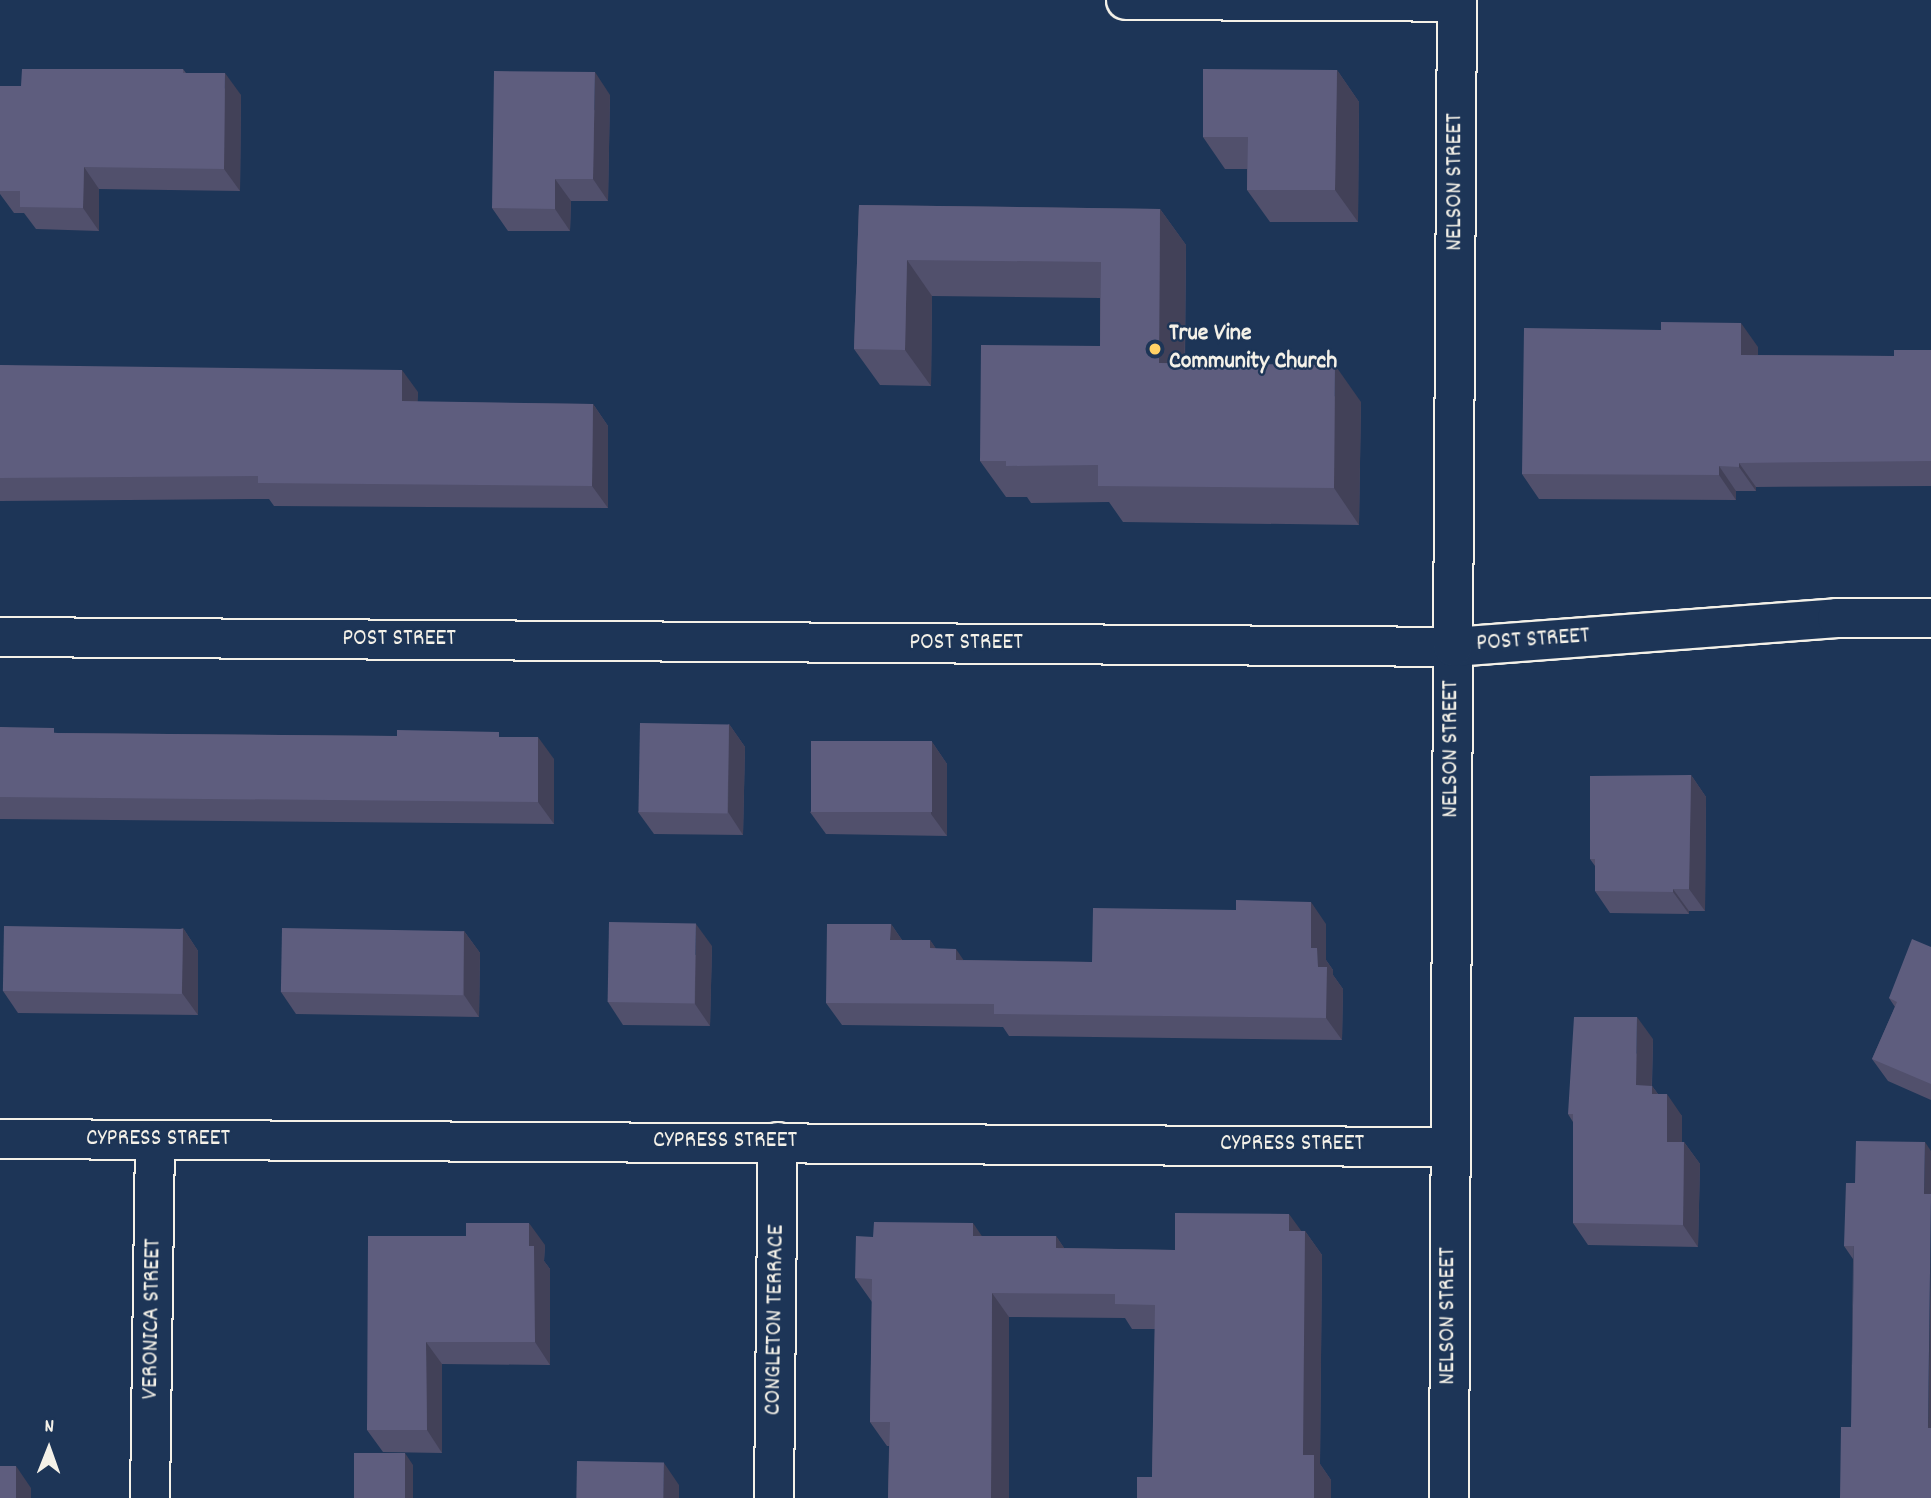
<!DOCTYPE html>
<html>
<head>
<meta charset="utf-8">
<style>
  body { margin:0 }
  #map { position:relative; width:1931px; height:1498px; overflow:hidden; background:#1d3557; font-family:Dekko,sans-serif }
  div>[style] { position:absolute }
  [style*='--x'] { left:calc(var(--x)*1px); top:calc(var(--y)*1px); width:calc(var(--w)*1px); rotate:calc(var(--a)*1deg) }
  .roads { filter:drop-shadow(2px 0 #f4f1e8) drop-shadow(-2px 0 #f4f1e8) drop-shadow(0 2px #f4f1e8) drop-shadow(0 -2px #f4f1e8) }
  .street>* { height:38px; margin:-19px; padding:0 19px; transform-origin:19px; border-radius:19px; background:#1d3557 }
  .secondary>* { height:38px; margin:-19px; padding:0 19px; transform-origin:19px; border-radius:19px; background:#1d3557 }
  .wall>* { inset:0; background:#51506c }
  .shaded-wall>* { inset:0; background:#424158 }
  .building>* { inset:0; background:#5e5d7e; transform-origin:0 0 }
  .dots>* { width:19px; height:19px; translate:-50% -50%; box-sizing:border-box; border:4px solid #1d3557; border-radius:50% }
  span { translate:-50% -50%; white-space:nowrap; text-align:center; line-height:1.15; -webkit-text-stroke:5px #1d3557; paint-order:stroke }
  .street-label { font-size:24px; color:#f4f1e8 }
  .poi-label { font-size:24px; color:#f4f1e8; font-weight:700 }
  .left { translate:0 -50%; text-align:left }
  .north { position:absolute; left:14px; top:1414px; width:70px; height:70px; -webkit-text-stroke:5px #1d3557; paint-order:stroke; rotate:1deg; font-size:19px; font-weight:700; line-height:28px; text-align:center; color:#f4f1e8 }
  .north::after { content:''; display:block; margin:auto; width:24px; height:32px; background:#f4f1e8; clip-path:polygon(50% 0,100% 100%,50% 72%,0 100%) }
</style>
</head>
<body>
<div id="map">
  <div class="roads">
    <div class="street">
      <div style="--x:1126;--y:0;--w:331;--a:0.3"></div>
      <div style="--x:0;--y:1139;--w:1449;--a:0.32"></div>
      <div style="--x:150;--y:1498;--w:358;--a:-89.2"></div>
      <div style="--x:774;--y:1498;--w:356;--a:-89.4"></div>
      <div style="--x:1449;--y:1498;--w:851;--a:-89.73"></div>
    </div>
    <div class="secondary">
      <div style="--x:0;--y:637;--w:1453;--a:0.39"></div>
      <div style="--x:1453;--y:647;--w:385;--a:-4.3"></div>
      <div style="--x:1837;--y:618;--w:94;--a:0"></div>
      <div style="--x:1453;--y:647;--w:647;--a:-89.65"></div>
    </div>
  </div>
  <div class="wall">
    <div style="clip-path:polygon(183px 69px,186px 73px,241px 95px,240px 191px,99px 189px,99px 231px,36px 229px,24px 213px,14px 213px,0 194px,0 86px,21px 86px)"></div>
    <div style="clip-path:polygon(1337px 70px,1359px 102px,1358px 222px,1270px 222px,1247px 190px,1247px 169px,1225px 169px,1203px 137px)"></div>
    <div style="clip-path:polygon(610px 95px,608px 201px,571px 201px,570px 231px,508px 231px,492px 208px)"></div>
    <div style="clip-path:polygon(859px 205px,1160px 209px,1186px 245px,1185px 364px,1361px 402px,1359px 525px,1123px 522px,1109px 502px,1031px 503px,1027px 497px,1006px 497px,980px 461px,1100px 346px,1100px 298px,932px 296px,931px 386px,880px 385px,854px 349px)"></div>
    <div style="clip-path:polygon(1758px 347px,1758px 355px,1894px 356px,1931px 350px,1931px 486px,1756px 487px,1756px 491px,1736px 491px,1736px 500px,1539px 499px,1522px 474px)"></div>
    <div style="clip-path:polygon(0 365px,418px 392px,417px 402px,593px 404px,608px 426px,608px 508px,274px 506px,269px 499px,0 501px)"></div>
    <div style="clip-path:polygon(729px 724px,745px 747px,743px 835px,654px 834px,638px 812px)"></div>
    <div style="clip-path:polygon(0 727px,58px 733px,503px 737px,554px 759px,554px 824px,0 819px)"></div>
    <div style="clip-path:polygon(932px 742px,947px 764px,947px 836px,826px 834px,810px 812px)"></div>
    <div style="clip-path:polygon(1691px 775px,1706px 797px,1705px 911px,1689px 911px,1689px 914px,1610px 913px,1595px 891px,1595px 866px,1590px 859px)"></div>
    <div style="clip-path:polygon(891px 924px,902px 940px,930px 940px,936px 949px,963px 960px,1092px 962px,1326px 924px,1326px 960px,1333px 970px,1333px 975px,1343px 989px,1342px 1040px,1009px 1036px,1003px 1027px,842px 1025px,826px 1003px)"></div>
    <div style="clip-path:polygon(183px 928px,198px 951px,198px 1015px,18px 1013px,3px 991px)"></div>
    <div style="clip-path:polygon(464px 931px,480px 953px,479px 1017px,296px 1014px,281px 992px)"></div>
    <div style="clip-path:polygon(712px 946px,710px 1026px,623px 1025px,608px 1002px)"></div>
    <div style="clip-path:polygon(1931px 947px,1931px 1100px,1888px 1081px,1872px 1059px,1895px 1007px,1889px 998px)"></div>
    <div style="clip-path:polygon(1653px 1039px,1652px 1086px,1658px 1094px,1682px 1116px,1682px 1142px,1684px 1142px,1700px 1164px,1698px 1247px,1588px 1245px,1573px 1223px,1573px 1122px,1568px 1114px)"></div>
    <div style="clip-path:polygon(1855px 1183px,1851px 1427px,1853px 1259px,1844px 1246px)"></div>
    <div style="clip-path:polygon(1301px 1231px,1305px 1231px,1322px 1255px,1320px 1464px,1331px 1480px,1152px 1477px,1155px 1329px,1132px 1329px,1125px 1318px,1009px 1317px,1009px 1498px,888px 1498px,889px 1446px,887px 1446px,870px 1422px,872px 1302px,855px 1278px,982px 1236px,1056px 1236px,1064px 1248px,1175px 1250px)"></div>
    <div style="clip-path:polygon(466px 1236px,545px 1245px,544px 1261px,550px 1269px,550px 1365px,442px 1364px,442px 1453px,383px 1452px,367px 1430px)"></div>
  </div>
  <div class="shaded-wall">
    <div style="clip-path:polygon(1337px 70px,1359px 102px,1358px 222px,1335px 190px)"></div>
    <div style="clip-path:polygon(595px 72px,610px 95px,608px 201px,593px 179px)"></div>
    <div style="clip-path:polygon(225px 73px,241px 95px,240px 191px,224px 169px)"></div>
    <div style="clip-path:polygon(84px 167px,99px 189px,99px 231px,83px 208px)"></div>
    <div style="clip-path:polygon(555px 179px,571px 201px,570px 231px,555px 209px)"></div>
    <div style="clip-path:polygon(1160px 209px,1186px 245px,1184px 400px,1159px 363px)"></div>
    <div style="clip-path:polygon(907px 260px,932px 296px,931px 386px,905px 350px)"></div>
    <div style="clip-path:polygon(1741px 323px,1758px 347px,1758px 380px,1741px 355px)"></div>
    <div style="clip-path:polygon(1335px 365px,1361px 402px,1359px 525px,1334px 488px)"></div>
    <div style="clip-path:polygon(402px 370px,418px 392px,417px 424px,402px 401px)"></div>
    <div style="clip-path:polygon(593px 404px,608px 426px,608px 508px,592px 486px)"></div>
    <div style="clip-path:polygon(1739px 463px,1756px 487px,1756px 491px,1739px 467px)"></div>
    <div style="clip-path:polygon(1719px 466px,1736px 491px,1736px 500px,1719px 475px)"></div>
    <div style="clip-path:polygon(729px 724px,745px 747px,743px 835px,728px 812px)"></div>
    <div style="clip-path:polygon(538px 737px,554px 759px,554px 824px,538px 802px)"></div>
    <div style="clip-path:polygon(932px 742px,947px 764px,947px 836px,931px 814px)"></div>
    <div style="clip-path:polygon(1691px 775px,1706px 797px,1705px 911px,1689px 889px)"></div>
    <div style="clip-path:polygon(1673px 889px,1689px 911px,1689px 914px,1673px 892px)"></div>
    <div style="clip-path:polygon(1311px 902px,1326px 924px,1326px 960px,1333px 970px,1333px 975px,1343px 989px,1342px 1040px,1326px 1018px,1318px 967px,1311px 948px)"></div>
    <div style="clip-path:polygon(696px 924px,712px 946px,710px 1026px,695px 1004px)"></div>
    <div style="clip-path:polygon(891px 924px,906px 946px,890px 940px)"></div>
    <div style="clip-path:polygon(183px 928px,198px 951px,198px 1015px,182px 993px)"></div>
    <div style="clip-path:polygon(464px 931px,480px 953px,479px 1017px,464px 995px)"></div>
    <div style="clip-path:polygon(930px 940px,946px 963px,930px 948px)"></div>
    <div style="clip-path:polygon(956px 949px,971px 971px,956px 960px)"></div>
    <div style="clip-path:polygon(1637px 1017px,1653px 1039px,1651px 1107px,1636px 1085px)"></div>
    <div style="clip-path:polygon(1652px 1086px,1667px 1106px,1667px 1094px,1682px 1116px,1682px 1164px,1667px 1142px,1652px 1094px)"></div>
    <div style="clip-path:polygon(1684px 1142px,1700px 1164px,1698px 1247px,1683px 1225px)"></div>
    <div style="clip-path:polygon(1925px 1142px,1931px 1151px,1931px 1204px,1924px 1194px)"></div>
    <div style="clip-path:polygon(1289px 1214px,1305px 1236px,1305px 1231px,1322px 1255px,1320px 1464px,1331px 1480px,1331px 1498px,1314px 1498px,1303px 1455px,1289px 1231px)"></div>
    <div style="clip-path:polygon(529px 1223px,545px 1245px,544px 1261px,550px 1269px,550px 1365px,535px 1342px,529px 1246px)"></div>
    <div style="clip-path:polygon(973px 1223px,990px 1248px,973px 1236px)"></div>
    <div style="clip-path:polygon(1056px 1236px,1073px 1261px,1056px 1248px)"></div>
    <div style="clip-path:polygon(1931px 1245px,1931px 1432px,1928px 1428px)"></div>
    <div style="clip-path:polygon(992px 1293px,1009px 1317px,1009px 1498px,991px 1498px)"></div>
    <div style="clip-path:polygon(426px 1342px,442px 1364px,442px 1453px,427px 1430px)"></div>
    <div style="clip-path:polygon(405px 1453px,413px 1465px,413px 1498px,405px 1498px)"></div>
    <div style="clip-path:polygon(664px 1463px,679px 1485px,679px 1498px,663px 1498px)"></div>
    <div style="clip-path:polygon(16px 1466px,31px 1488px,31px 1498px,15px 1498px)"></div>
  </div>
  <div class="building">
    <div style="clip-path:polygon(22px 69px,183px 69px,183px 73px,225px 73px,224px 169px,84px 167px,83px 208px,20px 207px,20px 191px,0 191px,0 86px,21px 86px)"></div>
    <div style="clip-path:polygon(1203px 69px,1337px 70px,1335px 190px,1247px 190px,1248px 137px,1203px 137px)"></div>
    <div style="clip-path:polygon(494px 71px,595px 72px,593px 179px,555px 179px,555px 209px,492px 208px)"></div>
    <div style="clip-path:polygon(859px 205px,1160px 209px,1159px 363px,1335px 365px,1334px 488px,1098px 486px,1098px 465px,1006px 466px,1006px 461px,980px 461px,981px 345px,1100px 346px,1101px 262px,907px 260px,905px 350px,854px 349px)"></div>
    <div style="clip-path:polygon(1661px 322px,1741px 323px,1741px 355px,1894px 356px,1894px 350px,1931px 350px,1931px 461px,1739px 463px,1739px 467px,1719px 466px,1719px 475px,1522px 474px,1524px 328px,1661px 330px)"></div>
    <div style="clip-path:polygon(0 365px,402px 370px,402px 401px,593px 404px,592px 486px,258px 483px,258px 476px,0 478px)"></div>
    <div style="left:640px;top:723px;width:89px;height:89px;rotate:1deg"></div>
    <div style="clip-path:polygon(0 727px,54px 728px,54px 733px,397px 736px,397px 730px,499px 732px,499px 737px,538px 737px,538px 802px,0 797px)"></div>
    <div style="left:811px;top:741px;width:121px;height:71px"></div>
    <div style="clip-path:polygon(1691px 775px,1689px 889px,1673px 889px,1673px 892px,1595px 891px,1595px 859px,1590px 859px,1590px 776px)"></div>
    <div style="clip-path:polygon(1236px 900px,1311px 902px,1311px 948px,1317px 948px,1318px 967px,1327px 967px,1326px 1018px,994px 1014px,994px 1004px,826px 1003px,827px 924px,891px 924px,890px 940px,930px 940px,930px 948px,956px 949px,956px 960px,1092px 962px,1093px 908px,1236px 910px)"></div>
    <div style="left:609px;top:922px;width:87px;height:80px;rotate:1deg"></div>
    <div style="left:4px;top:926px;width:179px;height:65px;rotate:1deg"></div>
    <div style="left:282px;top:928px;width:182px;height:64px;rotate:1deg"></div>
    <div style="clip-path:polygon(1912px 939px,1931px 947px,1931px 1084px,1872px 1059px,1897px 1002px,1889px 998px)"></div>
    <div style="clip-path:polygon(1574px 1017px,1637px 1017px,1636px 1085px,1652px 1086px,1652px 1094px,1667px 1094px,1667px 1142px,1684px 1142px,1683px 1225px,1573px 1223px,1573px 1114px,1568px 1114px)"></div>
    <div style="clip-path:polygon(1856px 1141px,1925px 1142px,1924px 1194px,1931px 1194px,1928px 1428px,1931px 1428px,1931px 1498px,1840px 1498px,1841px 1427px,1851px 1427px,1854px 1246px,1844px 1246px,1846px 1183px,1855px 1183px)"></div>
    <div style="clip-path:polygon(1175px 1213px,1289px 1214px,1289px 1231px,1305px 1231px,1303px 1455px,1314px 1455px,1314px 1498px,1137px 1498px,1137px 1477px,1152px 1477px,1155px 1305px,1115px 1304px,1115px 1294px,992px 1293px,991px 1498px,888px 1498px,890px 1422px,870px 1422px,872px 1279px,855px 1278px,856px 1236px,873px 1237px,874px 1222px,973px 1223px,973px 1236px,1056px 1236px,1056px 1248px,1175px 1250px)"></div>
    <div style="clip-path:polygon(466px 1223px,529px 1223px,529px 1246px,534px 1246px,535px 1342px,426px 1342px,427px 1430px,367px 1430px,368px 1236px,466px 1236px)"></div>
    <div style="left:354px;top:1453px;width:51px;height:45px"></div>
    <div style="left:577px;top:1461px;width:87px;height:37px;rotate:1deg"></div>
    <div style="left:0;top:1466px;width:16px;height:32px"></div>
  </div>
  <div class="dots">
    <div style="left:1155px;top:349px;background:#ffd166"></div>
  </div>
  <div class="street-label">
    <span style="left:1456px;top:182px;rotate:-90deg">NELSON STREET</span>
    <span style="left:399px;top:640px">POST STREET</span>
    <span style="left:1533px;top:641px;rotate:-4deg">POST STREET</span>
    <span style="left:966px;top:644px">POST STREET</span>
    <span style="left:1452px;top:749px;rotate:-90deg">NELSON STREET</span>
    <span style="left:158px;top:1140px">CYPRESS STREET</span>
    <span style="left:725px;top:1142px">CYPRESS STREET</span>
    <span style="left:1292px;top:1145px">CYPRESS STREET</span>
    <span style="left:1449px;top:1316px;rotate:-90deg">NELSON STREET</span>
    <span style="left:153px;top:1319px;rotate:-89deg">VERONICA STREET</span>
    <span style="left:776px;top:1320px;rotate:-89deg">CONGLETON TERRACE</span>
  </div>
  <div class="poi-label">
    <span class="left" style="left:1169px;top:349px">True Vine<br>Community Church</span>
  </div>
  <div class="north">N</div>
</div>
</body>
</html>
